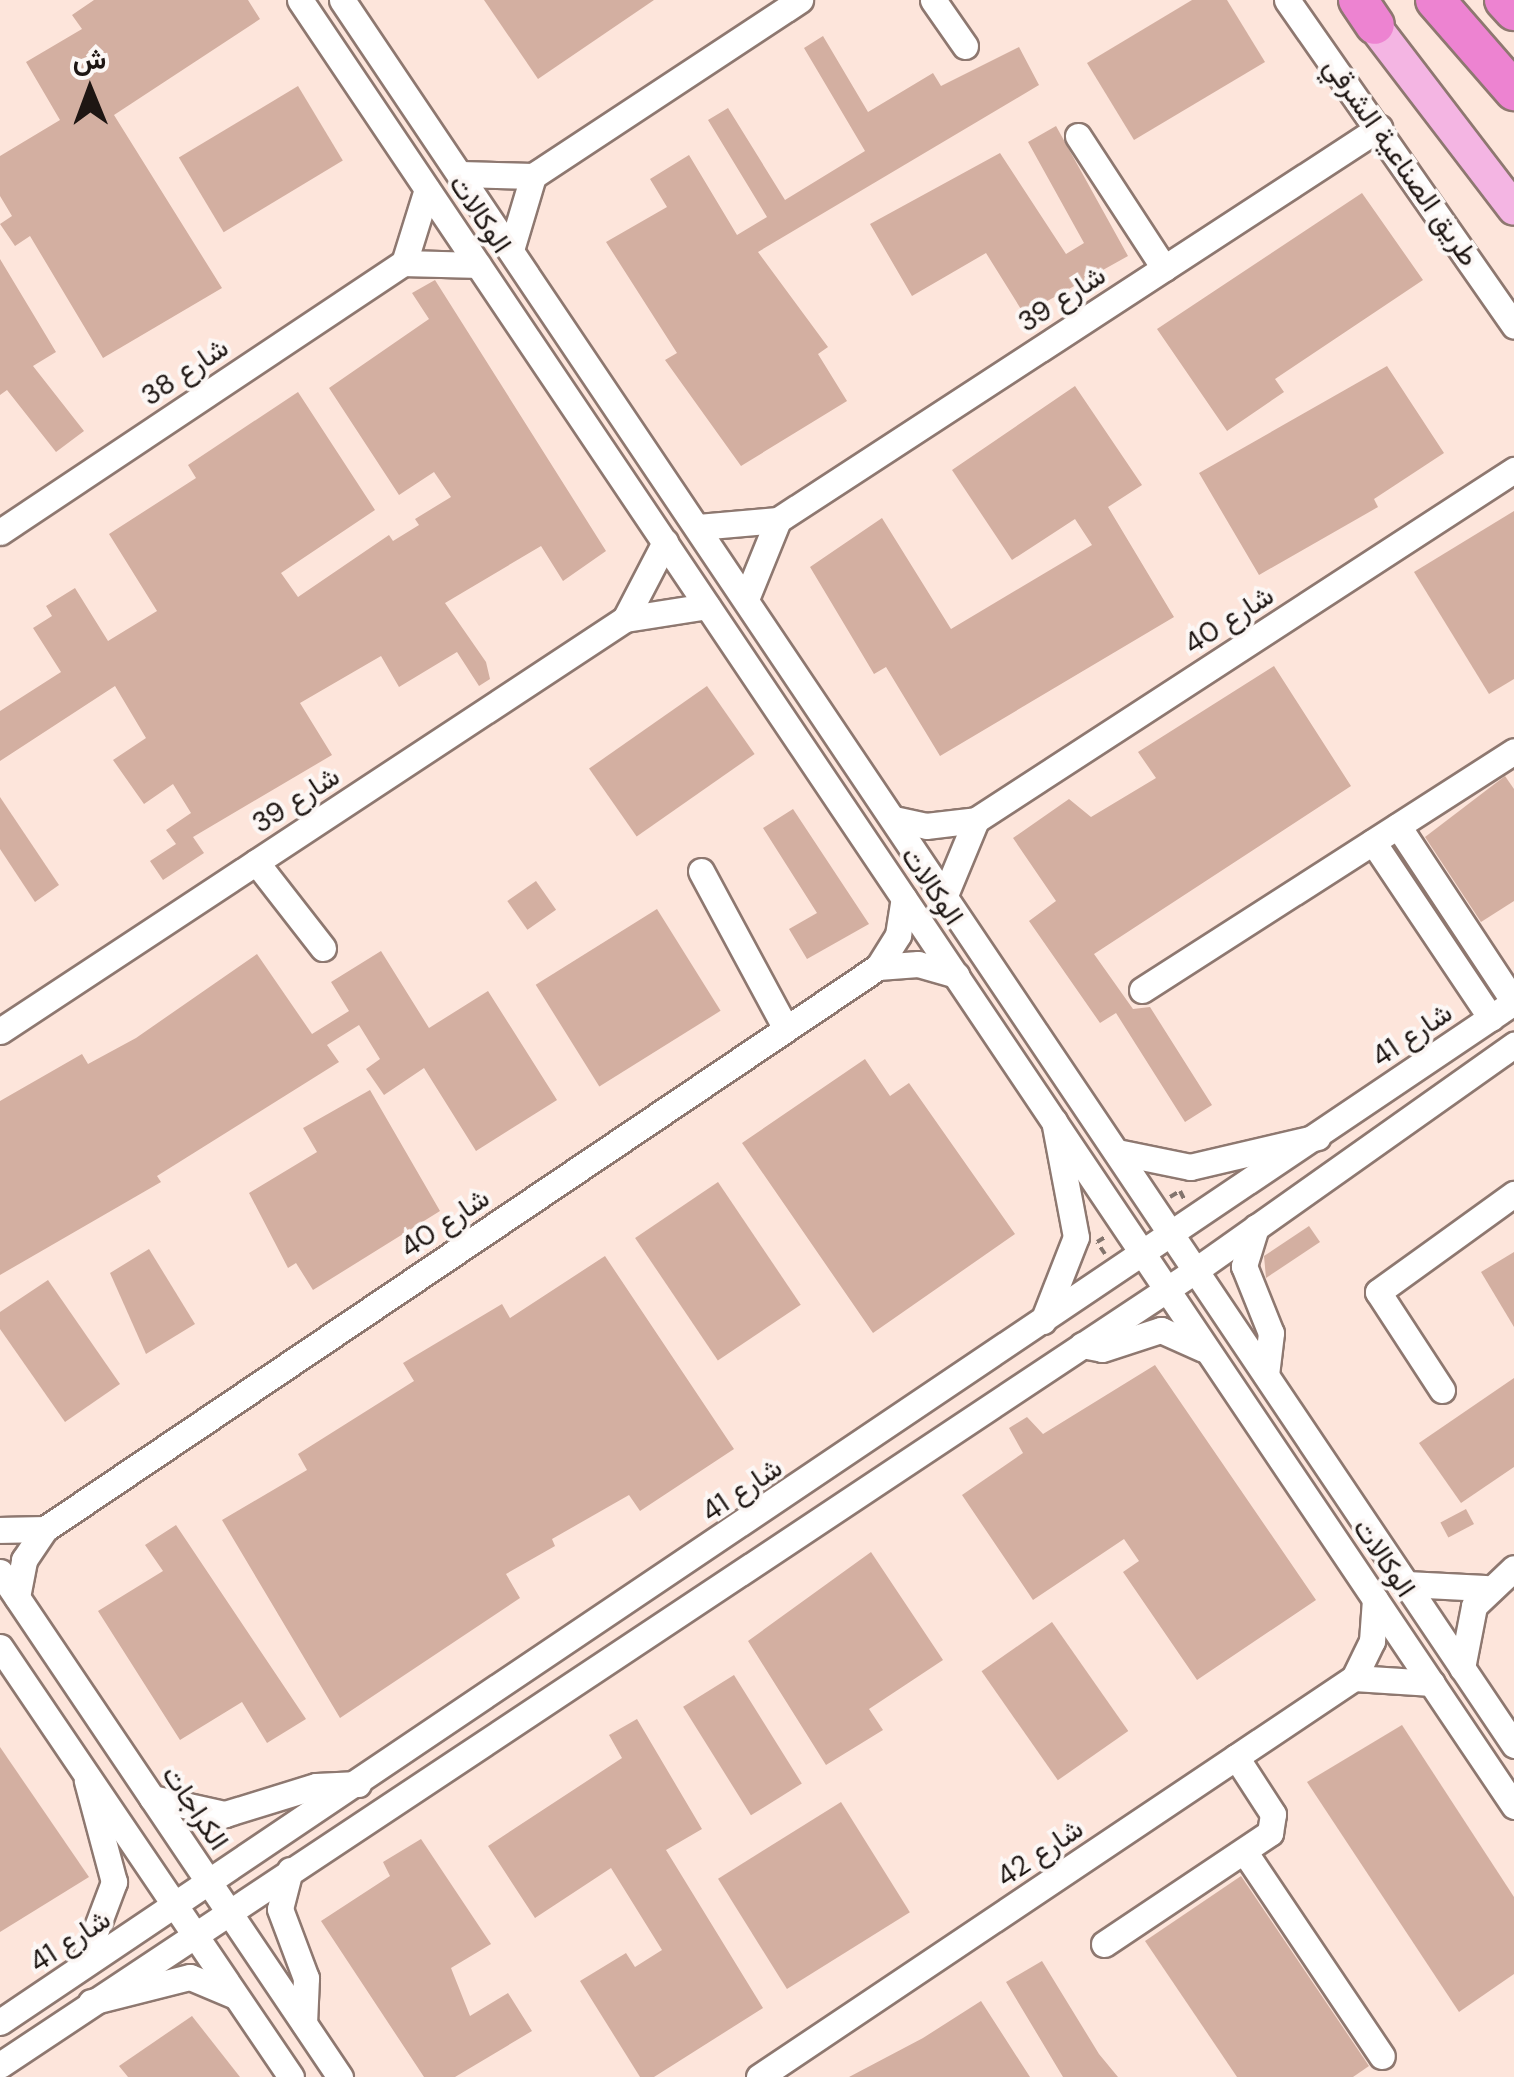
<!DOCTYPE html>
<html>
<head>
<meta charset="utf-8">
<style>
  body { margin:0 }
  #map { position:relative; width:1514px; height:2077px; overflow:hidden; background:#fde5db; font-family:"DM Sans",Vazirmatn,sans-serif }
  div>[style] { position:absolute }
  [style*='--x'] { left:calc(var(--x)*1px); top:calc(var(--y)*1px); width:calc(var(--w)*1px); rotate:calc(var(--a)*1deg) }
  .building>* { inset:0; background:#d3afa1; transform-origin:0 0 }
  .path>* { height:4px; margin-top:-2px; transform-origin:0; background:repeating-linear-gradient(90deg,#83746d 0 8px,transparent 0 13px) }
  .roads { filter:drop-shadow(2px 0 #8e7870) drop-shadow(-2px 0 #8e7870) drop-shadow(0 2px #8e7870) drop-shadow(0 -2px #8e7870) }
  .minor>* { height:25px; margin:-12.5px; padding:0 12.5px; transform-origin:12.5px; border-radius:12.5px; background:#fff }
  .major>* { height:32px; margin:-16px; padding:0 16px; transform-origin:16px; border-radius:16px; background:#f4b5e3 }
  .highway>* { height:38px; margin:-19px; padding:0 19px; transform-origin:19px; border-radius:19px; background:#ed83d1 }
  span { translate:-50% -50%; white-space:nowrap; text-align:center; line-height:1.15; -webkit-text-stroke:8px #fcf7f5; paint-order:stroke }
  .street-label { font-size:28px; color:#1e1613 }
  .north { position:absolute; left:40px; top:40px; width:100px; height:100px; -webkit-text-stroke:8px #fcf7f5; paint-order:stroke; rotate:359deg; font-size:28px; font-weight:700; line-height:40px; text-align:center; color:#1e1613 }
  .north::after { content:''; display:block; margin:auto; width:35px; height:45px; background:#1e1613; clip-path:polygon(50% 0,100% 100%,50% 72%,0 100%) }
</style>
</head>
<body>
<div id="map">
  <div class="building">
    <div style="clip-path:polygon(94px 0,248px 0,260px 19px,114px 115px,222px 288px,103px 358px,30px 236px,15px 246px,0 224px,12px 216px,0 196px,0 156px,60px 120px,26px 62px,82px 29px,72px 15px)"></div>
    <div style="clip-path:polygon(484px 0,654px 0,538px 79px)"></div>
    <div style="clip-path:polygon(1192px 0,1227px 0,1265px 62px,1134px 140px,1087px 63px)"></div>
    <div style="clip-path:polygon(823px 36px,868px 112px,933px 73px,941px 86px,1019px 47px,1039px 85px,758px 252px,828px 347px,818px 354px,847px 401px,741px 466px,665px 360px,677px 353px,606px 242px,667px 207px,650px 179px,689px 155px,737px 235px,767px 217px,708px 120px,728px 108px,785px 200px,865px 151px,804px 48px)"></div>
    <div style="left:298px;top:86px;width:87px;height:139px;rotate:59deg"></div>
    <div style="clip-path:polygon(1056px 126px,1128px 256px,1024px 314px,986px 253px,912px 296px,870px 224px,1000px 153px,1066px 254px,1084px 243px,1028px 142px)"></div>
    <div style="clip-path:polygon(1362px 193px,1423px 280px,1275px 379px,1284px 392px,1227px 431px,1157px 329px)"></div>
    <div style="clip-path:polygon(0 259px,56px 352px,33px 366px,84px 431px,56px 452px,7px 390px,0 395px)"></div>
    <div style="clip-path:polygon(435px 280px,606px 551px,563px 581px,541px 546px,445px 603px,486px 662px,490px 679px,479px 686px,457px 652px,399px 687px,381px 656px,300px 703px,332px 755px,193px 837px,204px 853px,163px 880px,150px 861px,176px 844px,166px 830px,191px 813px,173px 784px,144px 804px,113px 760px,146px 738px,115px 686px,0 761px,0 711px,61px 672px,33px 628px,52px 616px,46px 606px,75px 588px,108px 641px,157px 611px,109px 534px,196px 478px,188px 465px,298px 392px,375px 510px,281px 573px,298px 597px,389px 535px,393px 541px,419px 525px,415px 519px,451px 497px,434px 472px,399px 495px,329px 388px,429px 319px,412px 293px)"></div>
    <div style="clip-path:polygon(1387px 366px,1444px 453px,1374px 499px,1378px 507px,1259px 575px,1199px 473px)"></div>
    <div style="clip-path:polygon(1075px 386px,1142px 485px,1108px 507px,1174px 617px,940px 756px,886px 667px,874px 674px,810px 567px,882px 518px,951px 629px,1092px 545px,1075px 519px,1012px 560px,952px 470px)"></div>
    <div style="clip-path:polygon(1514px 511px,1514px 679px,1489px 694px,1414px 572px)"></div>
    <div style="clip-path:polygon(1274px 666px,1351px 786px,1094px 954px,1133px 1009px,1150px 1007px,1212px 1105px,1185px 1122px,1116px 1013px,1100px 1023px,1029px 921px,1056px 901px,1013px 838px,1069px 799px,1091px 817px,1156px 778px,1138px 752px)"></div>
    <div style="left:707px;top:686px;width:83px;height:144px;rotate:55deg"></div>
    <div style="clip-path:polygon(1505px 776px,1514px 789px,1514px 901px,1481px 922px,1425px 837px)"></div>
    <div style="clip-path:polygon(0 797px,59px 885px,35px 902px,0 849px)"></div>
    <div style="clip-path:polygon(793px 809px,869px 924px,807px 959px,789px 929px,817px 913px,763px 828px)"></div>
    <div style="left:536px;top:881px;width:35px;height:35px;rotate:55deg"></div>
    <div style="left:657px;top:909px;width:120px;height:143px;rotate:58deg"></div>
    <div style="clip-path:polygon(381px 951px,429px 1028px,488px 991px,557px 1100px,476px 1151px,424px 1068px,384px 1095px,366px 1069px,380px 1059px,359px 1025px,327px 1045px,339px 1062px,157px 1176px,161px 1182px,0 1275px,0 1101px,82px 1054px,88px 1064px,136px 1038px,257px 954px,312px 1034px,349px 1011px,331px 982px)"></div>
    <div style="clip-path:polygon(865px 1059px,890px 1096px,909px 1083px,1015px 1234px,873px 1333px,742px 1143px)"></div>
    <div style="clip-path:polygon(370px 1090px,440px 1211px,313px 1290px,296px 1263px,288px 1268px,249px 1193px,317px 1152px,303px 1128px)"></div>
    <div style="left:718px;top:1182px;width:148px;height:100px;rotate:56deg"></div>
    <div style="clip-path:polygon(1309px 1226px,1320px 1242px,1266px 1278px,1264px 1256px)"></div>
    <div style="clip-path:polygon(149px 1249px,195px 1324px,146px 1354px,110px 1273px)"></div>
    <div style="clip-path:polygon(1514px 1252px,1514px 1327px,1481px 1272px)"></div>
    <div style="clip-path:polygon(605px 1256px,734px 1449px,640px 1511px,629px 1495px,552px 1539px,555px 1546px,506px 1574px,520px 1598px,340px 1718px,222px 1520px,307px 1470px,298px 1454px,414px 1381px,403px 1363px,502px 1304px,510px 1318px)"></div>
    <div style="clip-path:polygon(48px 1280px,120px 1384px,65px 1422px,0 1329px,0 1312px)"></div>
    <div style="clip-path:polygon(1155px 1365px,1316px 1600px,1197px 1680px,1123px 1572px,1139px 1561px,1124px 1539px,1033px 1600px,962px 1495px,1023px 1453px,1009px 1428px,1027px 1417px,1043px 1434px)"></div>
    <div style="clip-path:polygon(1514px 1378px,1514px 1467px,1461px 1503px,1419px 1443px)"></div>
    <div style="left:1466px;top:1509px;width:17px;height:29px;rotate:62deg"></div>
    <div style="clip-path:polygon(176px 1525px,306px 1719px,267px 1743px,242px 1702px,180px 1740px,98px 1611px,163px 1571px,145px 1545px)"></div>
    <div style="clip-path:polygon(871px 1552px,943px 1660px,869px 1709px,883px 1730px,826px 1765px,748px 1641px)"></div>
    <div style="left:1052px;top:1622px;width:133px;height:86px;rotate:55deg"></div>
    <div style="left:734px;top:1675px;width:128px;height:60px;rotate:58deg"></div>
    <div style="clip-path:polygon(637px 1719px,702px 1829px,666px 1850px,763px 2008px,654px 2077px,640px 2077px,580px 1981px,626px 1953px,635px 1967px,662px 1950px,611px 1868px,535px 1918px,488px 1846px,622px 1758px,609px 1735px)"></div>
    <div style="clip-path:polygon(1402px 1725px,1514px 1897px,1514px 1974px,1459px 2012px,1307px 1782px)"></div>
    <div style="clip-path:polygon(0 1747px,89px 1877px,0 1932px)"></div>
    <div style="left:841px;top:1802px;width:130px;height:145px;rotate:58deg"></div>
    <div style="clip-path:polygon(421px 1839px,491px 1944px,451px 1968px,470px 2016px,508px 1993px,532px 2031px,455px 2077px,424px 2077px,321px 1921px,390px 1876px,383px 1862px)"></div>
    <div style="clip-path:polygon(1241px 1876px,1369px 2066px,1353px 2077px,1237px 2077px,1145px 1941px)"></div>
    <div style="clip-path:polygon(1042px 1961px,1099px 2054px,1118px 2077px,1063px 2077px,1006px 1982px)"></div>
    <div style="clip-path:polygon(981px 2001px,1030px 2077px,849px 2077px,923px 2038px)"></div>
    <div style="clip-path:polygon(192px 2016px,240px 2077px,128px 2077px,119px 2066px)"></div>
  </div>
  <div class="path">
    <div style="--x:1170;--y:1197;--w:12;--a:-31"></div>
    <div style="--x:1180;--y:1191;--w:9;--a:63"></div>
    <div style="--x:1105;--y:1254;--w:14;--a:-124"></div>
    <div style="--x:1097;--y:1242;--w:12;--a:-31"></div>
    <div style="--x:209;--y:1843;--w:14;--a:4"></div>
  </div>
  <div class="roads">
    <div class="minor">
      <div style="--x:300;--y:0;--w:2176;--a:56.09"></div>
      <div style="--x:342;--y:0;--w:2102;--a:56.11"></div>
      <div style="--x:933;--y:0;--w:56;--a:55.2"></div>
      <div style="--x:1287;--y:0;--w:397;--a:55.1"></div>
      <div style="--x:1078;--y:136;--w:158;--a:56.9"></div>
      <div style="--x:460;--y:174;--w:73;--a:1.6"></div>
      <div style="--x:533;--y:176;--w:320;--a:-33.4"></div>
      <div style="--x:511;--y:250;--w:77;--a:-73.4"></div>
      <div style="--x:404;--y:263;--w:77;--a:-72.7"></div>
      <div style="--x:698;--y:527;--w:80;--a:-5"></div>
      <div style="--x:778;--y:520;--w:718;--a:-33.11"></div>
      <div style="--x:0;--y:532;--w:485;--a:-33.7"></div>
      <div style="--x:404;--y:263;--w:74;--a:1.5"></div>
      <div style="--x:746;--y:599;--w:85;--a:-67.9"></div>
      <div style="--x:625;--y:619;--w:87;--a:-62.5"></div>
      <div style="--x:894;--y:819;--w:33;--a:12"></div>
      <div style="--x:926;--y:826;--w:50;--a:-6.8"></div>
      <div style="--x:976;--y:820;--w:642;--a:-33.05"></div>
      <div style="--x:1398;--y:826;--w:211;--a:56.6"></div>
      <div style="--x:1373;--y:842;--w:212;--a:56.2"></div>
      <div style="--x:256;--y:862;--w:109;--a:52.1"></div>
      <div style="--x:701;--y:871;--w:177;--a:61.7"></div>
      <div style="--x:945;--y:895;--w:81;--a:-67.5"></div>
      <div style="--x:878;--y:967;--w:40;--a:-4.3"></div>
      <div style="--x:918;--y:964;--w:40;--a:16"></div>
      <div style="--x:1142;--y:990;--w:442;--a:-32.7"></div>
      <div style="--x:0;--y:1031;--w:749;--a:-33.39"></div>
      <div style="--x:625;--y:619;--w:83;--a:-9"></div>
      <div style="--x:1117;--y:1152;--w:75;--a:11.6"></div>
      <div style="--x:1190;--y:1167;--w:131;--a:-13.2"></div>
      <div style="--x:1256;--y:1227;--w:41;--a:107.1"></div>
      <div style="--x:1244;--y:1266;--w:72;--a:68.1"></div>
      <div style="--x:1271;--y:1333;--w:42;--a:96.8"></div>
      <div style="--x:1043;--y:1321;--w:90;--a:-68.6"></div>
      <div style="--x:1076;--y:1237;--w:118;--a:-100.7"></div>
      <div style="--x:1082;--y:1345;--w:20;--a:11"></div>
      <div style="--x:1102;--y:1349;--w:62;--a:-17.9"></div>
      <div style="--x:1161;--y:1330;--w:46;--a:24.3"></div>
      <div style="--x:1442;--y:1390;--w:117;--a:-123.1"></div>
      <div style="--x:1378;--y:1292;--w:168;--a:-35.8"></div>
      <div style="--x:0;--y:1530;--w:45;--a:-1.3"></div>
      <div style="--x:0;--y:1572;--w:609;--a:56.05"></div>
      <div style="--x:1406;--y:1584;--w:79;--a:2.9"></div>
      <div style="--x:17;--y:1597;--w:38;--a:-79"></div>
      <div style="--x:24;--y:1560;--w:37;--a:-56"></div>
      <div style="--x:45;--y:1529;--w:1005;--a:-34.01"></div>
      <div style="--x:878;--y:967;--w:38;--a:-58"></div>
      <div style="--x:898;--y:935;--w:37;--a:-81"></div>
      <div style="--x:0;--y:1647;--w:519;--a:55.91"></div>
      <div style="--x:1462;--y:1668;--w:63;--a:-79"></div>
      <div style="--x:1474;--y:1606;--w:55;--a:-43.5"></div>
      <div style="--x:1354;--y:1678;--w:41;--a:-64.1"></div>
      <div style="--x:1372;--y:1641;--w:42;--a:-85.9"></div>
      <div style="--x:152;--y:1798;--w:75;--a:12.4"></div>
      <div style="--x:225;--y:1814;--w:95;--a:-17.1"></div>
      <div style="--x:316;--y:1786;--w:42;--a:-2.7"></div>
      <div style="--x:1244;--y:1851;--w:247;--a:56.1"></div>
      <div style="--x:290;--y:1870;--w:40;--a:104.4"></div>
      <div style="--x:280;--y:1909;--w:74;--a:69.4"></div>
      <div style="--x:306;--y:1978;--w:45;--a:92.5"></div>
      <div style="--x:1104;--y:1944;--w:200;--a:-33.8"></div>
      <div style="--x:1270;--y:1833;--w:19;--a:-81"></div>
      <div style="--x:1273;--y:1814;--w:68;--a:-123"></div>
      <div style="--x:83;--y:1964;--w:88;--a:-69.3"></div>
      <div style="--x:114;--y:1882;--w:105;--a:-105"></div>
      <div style="--x:91;--y:2002;--w:102;--a:-14.2"></div>
      <div style="--x:190;--y:1977;--w:47;--a:22.7"></div>
      <div style="--x:0;--y:2022;--w:1826;--a:-33.97"></div>
      <div style="--x:0;--y:2065;--w:1436;--a:-33.61"></div>
      <div style="--x:1196;--y:1270;--w:390;--a:-35.3"></div>
      <div style="--x:759;--y:2077;--w:716;--a:-33.85"></div>
      <div style="--x:1354;--y:1678;--w:78;--a:3.7"></div>
    </div>
    <div class="major">
      <div style="--x:1359;--y:6;--w:255;--a:52.6"></div>
    </div>
    <div class="highway">
      <div style="--x:1358;--y:0;--w:30;--a:56"></div>
      <div style="--x:1435;--y:0;--w:121;--a:49"></div>
      <div style="--x:1504;--y:0;--w:15;--a:48"></div>
    </div>
  </div>
  <div class="street-label">
    <span style="left:1401px;top:162px;rotate:55deg">طريق الصناعية الشرقي</span>
    <span style="left:480px;top:214px;rotate:56deg">الوكالات</span>
    <span style="left:1062px;top:299px;rotate:-33deg">شارع 39</span>
    <span style="left:185px;top:372px;rotate:-34deg">شارع 38</span>
    <span style="left:1229px;top:620px;rotate:-33deg">شارع 40</span>
    <span style="left:296px;top:800px;rotate:-33deg">شارع 39</span>
    <span style="left:932px;top:886px;rotate:56deg">الوكالات</span>
    <span style="left:1412px;top:1035px;rotate:-34deg">شارع 41</span>
    <span style="left:445px;top:1223px;rotate:-34deg">شارع 40</span>
    <span style="left:742px;top:1490px;rotate:-34deg">شارع 41</span>
    <span style="left:1384px;top:1558px;rotate:56deg">الوكالات</span>
    <span style="left:195px;top:1808px;rotate:56deg">الكراجات</span>
    <span style="left:1040px;top:1853px;rotate:-34deg">شارع 42</span>
    <span style="left:70px;top:1941px;rotate:-33deg">شارع 41</span>
  </div>
  <div class="north">ش</div>
</div>
</body>
</html>
